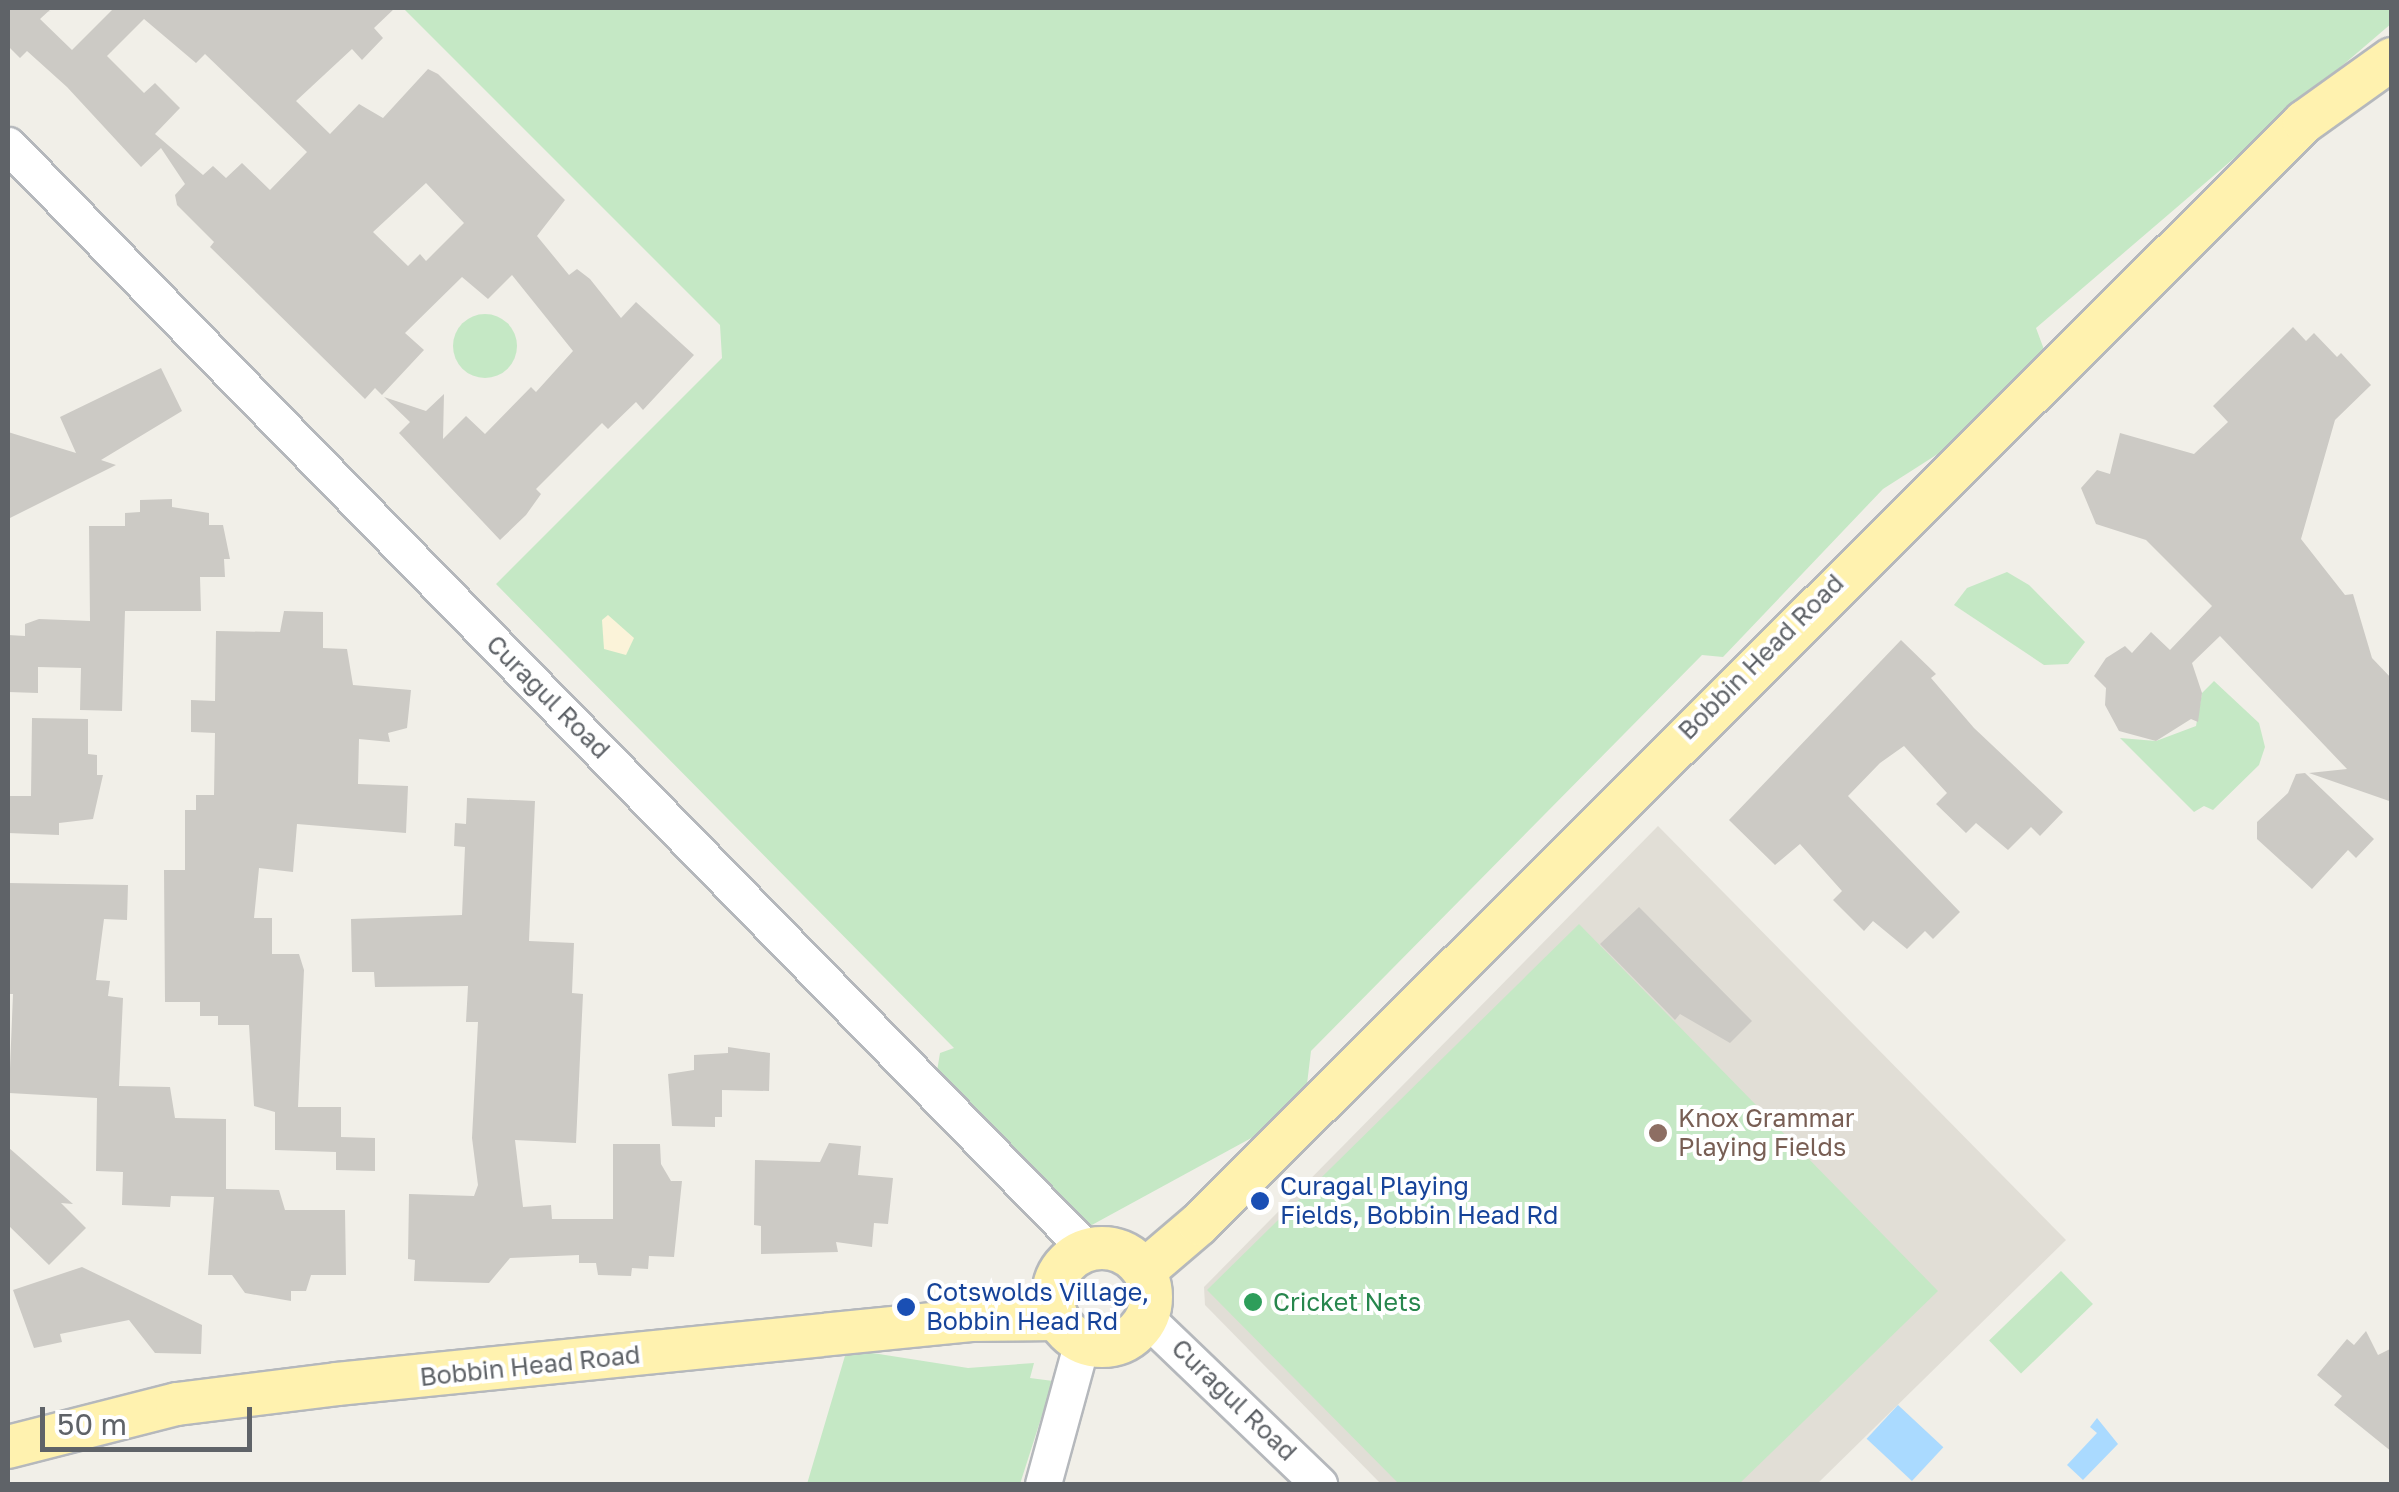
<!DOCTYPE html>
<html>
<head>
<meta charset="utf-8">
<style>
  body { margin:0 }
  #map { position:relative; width:2399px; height:1492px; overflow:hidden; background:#f1efe8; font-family:"Golos Text",sans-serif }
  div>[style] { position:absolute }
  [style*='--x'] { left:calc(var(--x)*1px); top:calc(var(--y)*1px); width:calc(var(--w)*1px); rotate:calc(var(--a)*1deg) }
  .education>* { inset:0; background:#e1ded6 }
  .green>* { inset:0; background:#c5e8c5; transform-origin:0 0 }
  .round { border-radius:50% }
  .sand>* { inset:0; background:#fbf3d9 }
  .water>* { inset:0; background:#aadaff; transform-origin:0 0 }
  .building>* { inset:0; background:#cccac5 }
  .roads { filter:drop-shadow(2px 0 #b5b8bc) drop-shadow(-2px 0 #b5b8bc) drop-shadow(0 2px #b5b8bc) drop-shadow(0 -2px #b5b8bc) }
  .minor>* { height:35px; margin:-17.5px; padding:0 17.5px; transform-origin:17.5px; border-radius:17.5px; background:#fff }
  .major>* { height:42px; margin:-21px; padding:0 21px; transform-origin:21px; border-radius:21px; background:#fff2af }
  .major>.ring { margin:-21px; padding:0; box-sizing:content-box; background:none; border:42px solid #fff2af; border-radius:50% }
  .dots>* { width:28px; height:28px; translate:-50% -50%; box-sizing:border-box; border:5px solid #fff; border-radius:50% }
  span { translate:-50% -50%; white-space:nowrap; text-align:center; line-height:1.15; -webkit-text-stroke:8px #fff; paint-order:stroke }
  .street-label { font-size:25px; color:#5f6368 }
  .education-label { font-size:25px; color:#785e54 }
  .left { translate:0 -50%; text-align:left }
  .transit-label { font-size:25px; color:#164399 }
  .leisure-label { font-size:25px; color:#27864d }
  .frame { position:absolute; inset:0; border:10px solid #5f6368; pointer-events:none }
  .scale { position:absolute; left:40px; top:1407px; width:212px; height:45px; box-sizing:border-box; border:5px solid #5f6368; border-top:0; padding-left:12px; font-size:30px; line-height:35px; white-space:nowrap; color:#5f6368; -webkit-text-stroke:8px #fff; paint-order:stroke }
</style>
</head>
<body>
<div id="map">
  <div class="education">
    <div style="clip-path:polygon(1658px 826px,2066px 1240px,1817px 1484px,1381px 1484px,1205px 1305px,1204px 1287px)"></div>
  </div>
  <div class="green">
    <div style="clip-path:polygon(403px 8px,2391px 8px,2392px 23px,2036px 328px,2055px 379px,1883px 489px,1723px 657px,1702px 655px,1311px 1051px,1307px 1084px,1266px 1130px,1090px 1226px,935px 1083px,940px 1053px,954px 1048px,496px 584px,722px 358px,720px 325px)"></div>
    <div class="round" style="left:453px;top:314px;width:64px;height:64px"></div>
    <div style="clip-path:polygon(2007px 572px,2029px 585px,2085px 642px,2068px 664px,2044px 665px,1954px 605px,1967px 588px)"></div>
    <div style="clip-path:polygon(2214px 681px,2259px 723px,2265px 747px,2259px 765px,2213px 810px,2204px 806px,2194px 812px,2120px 738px,2156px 741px,2196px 726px,2202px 693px)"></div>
    <div style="clip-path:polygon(1579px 924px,1938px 1291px,1739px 1484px,1399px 1484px,1207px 1290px)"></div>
    <div style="left:2061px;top:1271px;width:46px;height:100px;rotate:46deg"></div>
    <div style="clip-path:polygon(847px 1349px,968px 1368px,1034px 1363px,1030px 1378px,1053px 1381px,1020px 1484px,807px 1484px)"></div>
  </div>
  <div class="sand">
    <div style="clip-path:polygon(608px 615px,634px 638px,626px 655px,604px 649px,602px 620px)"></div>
  </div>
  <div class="water">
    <div style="left:1898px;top:1405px;width:62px;height:46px;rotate:43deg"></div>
    <div style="clip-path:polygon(2097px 1418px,2118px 1444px,2083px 1480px,2067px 1465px,2097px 1433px,2090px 1427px)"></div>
  </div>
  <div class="building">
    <div style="clip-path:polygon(evenodd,8px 8px,52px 8px,40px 19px,72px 50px,114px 8px,395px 8px,374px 28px,383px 38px,362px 60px,352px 49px,296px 101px,330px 134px,359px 104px,383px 118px,428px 69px,438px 74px,565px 200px,537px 236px,569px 275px,577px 269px,590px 279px,621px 318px,636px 302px,694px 355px,643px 410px,636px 402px,608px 429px,602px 423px,536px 489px,541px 494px,526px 515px,500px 540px,399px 433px,410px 422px,384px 397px,426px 411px,444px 394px,443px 439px,466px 416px,485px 434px,531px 387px,536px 392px,573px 351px,512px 275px,488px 299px,462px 277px,405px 333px,424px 350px,382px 395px,375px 388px,365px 399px,210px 247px,214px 242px,177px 205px,175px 195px,185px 184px,161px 148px,141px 167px,67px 87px,27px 51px,20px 58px,8px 46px,8px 8px,144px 19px,196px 63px,205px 54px,307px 152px,270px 190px,242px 163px,226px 178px,213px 166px,203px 175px,155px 134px,180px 108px,155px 83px,144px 93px,107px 56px,144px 19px,8px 8px,426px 183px,464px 223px,426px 261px,420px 254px,408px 266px,373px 232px,426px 183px)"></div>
    <div style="clip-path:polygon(2293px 327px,2306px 341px,2314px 333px,2337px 357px,2341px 353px,2371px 385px,2335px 420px,2301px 539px,2345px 595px,2353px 594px,2372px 658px,2392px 679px,2392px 802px,2309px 773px,2347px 769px,2220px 636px,2192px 663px,2202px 693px,2198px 722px,2191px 719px,2156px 741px,2119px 731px,2105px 705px,2106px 688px,2094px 676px,2106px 658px,2125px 646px,2132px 653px,2151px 632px,2170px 650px,2212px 606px,2146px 540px,2096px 524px,2081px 488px,2097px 470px,2110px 474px,2120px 433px,2194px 454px,2228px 422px,2213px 406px)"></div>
    <div style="clip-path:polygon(161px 368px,182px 411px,101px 460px,116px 465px,8px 519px,8px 432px,76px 453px,60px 417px)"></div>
    <div style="clip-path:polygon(172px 499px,172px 507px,209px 513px,209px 525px,223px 525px,230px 559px,224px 559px,225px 577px,200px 577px,201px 611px,125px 611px,122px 711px,80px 710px,81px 668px,38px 667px,38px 693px,8px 692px,8px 635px,25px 636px,25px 624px,39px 619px,90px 621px,89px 526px,125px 526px,125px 513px,140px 512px,140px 500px)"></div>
    <div style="clip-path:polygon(284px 611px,323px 612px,323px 648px,347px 649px,353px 685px,411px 690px,407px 728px,388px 733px,390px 742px,359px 739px,358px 784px,408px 786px,406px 833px,297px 824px,293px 872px,259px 868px,254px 918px,272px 918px,272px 954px,299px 954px,304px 970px,298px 1107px,341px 1107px,341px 1137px,375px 1138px,375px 1171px,336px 1170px,336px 1152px,275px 1150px,275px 1112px,254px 1106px,249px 1025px,218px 1025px,218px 1016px,200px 1016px,200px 1002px,165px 1002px,164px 870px,185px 870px,185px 810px,196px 810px,196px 795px,214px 795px,215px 733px,191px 732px,191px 700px,215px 701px,216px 631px,280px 632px)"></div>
    <div style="clip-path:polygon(1901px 640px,1936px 674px,1931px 678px,1974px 728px,2063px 812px,2040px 836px,2031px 827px,2008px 850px,1976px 823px,1966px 833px,1936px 804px,1947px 793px,1904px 746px,1880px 763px,1848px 796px,1960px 912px,1933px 939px,1925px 931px,1907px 949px,1873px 921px,1864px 931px,1833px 900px,1842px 891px,1800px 844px,1775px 865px,1729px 820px)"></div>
    <div style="clip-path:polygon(32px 718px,88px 719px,88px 754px,97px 755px,97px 775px,103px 775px,93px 819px,59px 823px,59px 835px,8px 833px,8px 796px,31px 796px)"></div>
    <div style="clip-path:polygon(2305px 773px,2374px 839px,2356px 858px,2348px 850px,2312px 889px,2257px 839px,2257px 822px,2288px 793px,2296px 774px)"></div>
    <div style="clip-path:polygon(467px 798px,535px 801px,529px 941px,574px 943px,572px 993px,583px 994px,576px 1143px,515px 1140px,523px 1207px,551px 1205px,552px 1219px,613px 1219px,613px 1144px,660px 1144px,661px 1164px,671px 1181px,682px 1181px,674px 1257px,649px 1256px,648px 1269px,632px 1268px,631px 1276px,598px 1275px,596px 1263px,579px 1263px,579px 1255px,510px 1258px,489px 1283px,414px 1281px,415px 1260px,408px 1259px,409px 1194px,474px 1196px,478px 1185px,472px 1138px,478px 1022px,466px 1022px,468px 986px,375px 987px,374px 972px,352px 972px,351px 919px,462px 915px,465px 847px,454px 846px,455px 823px,466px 824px)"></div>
    <div style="clip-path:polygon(8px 883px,128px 885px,127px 920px,104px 919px,96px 980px,110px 981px,108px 996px,123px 998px,119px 1086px,170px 1087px,175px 1118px,226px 1119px,226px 1189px,279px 1190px,285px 1210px,345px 1210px,346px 1275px,311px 1275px,306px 1291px,291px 1291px,291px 1301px,245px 1293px,232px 1275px,208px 1275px,214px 1197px,171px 1196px,170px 1207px,122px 1205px,123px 1172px,96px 1171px,97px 1098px,9px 1093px,13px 994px,8px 994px)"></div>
    <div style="clip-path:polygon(1639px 907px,1752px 1021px,1730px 1043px,1680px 1014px,1675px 1020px,1600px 944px)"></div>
    <div style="clip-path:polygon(728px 1047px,770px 1053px,769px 1091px,722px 1090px,722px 1117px,715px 1117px,715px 1127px,672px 1126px,668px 1074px,694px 1070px,694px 1055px,728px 1053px)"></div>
    <div style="clip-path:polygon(829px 1143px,861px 1146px,858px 1175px,893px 1178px,888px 1224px,874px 1223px,872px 1247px,836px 1242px,838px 1252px,761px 1254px,761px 1226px,754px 1225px,755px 1160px,820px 1162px)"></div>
    <div style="clip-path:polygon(8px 1147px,73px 1204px,61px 1203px,86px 1228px,49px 1265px,8px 1225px)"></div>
    <div style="clip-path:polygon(82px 1267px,202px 1325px,201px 1354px,155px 1353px,129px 1320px,60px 1334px,62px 1342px,34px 1348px,13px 1290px)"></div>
    <div style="clip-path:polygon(2366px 1331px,2378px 1355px,2392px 1348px,2392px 1452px,2334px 1405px,2342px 1396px,2317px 1375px,2347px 1339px,2354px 1345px)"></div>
  </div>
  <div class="roads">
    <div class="minor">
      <div style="--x:8;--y:145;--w:1544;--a:45.68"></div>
      <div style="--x:1146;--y:1318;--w:240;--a:43.8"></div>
      <div style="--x:1043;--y:1484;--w:148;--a:-74.7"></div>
    </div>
    <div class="major">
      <div class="ring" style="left:1053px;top:1248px;width:56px;height:56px"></div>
      <div style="--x:1144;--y:1271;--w:72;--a:-40.5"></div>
      <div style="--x:1199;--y:1224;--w:1561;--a:-44.92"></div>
      <div style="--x:2304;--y:122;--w:108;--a:-35.6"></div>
      <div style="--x:8;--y:1447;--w:174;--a:-14.3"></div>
      <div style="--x:177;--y:1404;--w:161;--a:-7.1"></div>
      <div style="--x:337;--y:1384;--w:637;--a:-5.76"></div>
      <div style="--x:971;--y:1320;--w:87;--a:-0.7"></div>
    </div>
  </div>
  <div class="dots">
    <div style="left:1658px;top:1133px;background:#8d6e63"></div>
    <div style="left:1260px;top:1201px;background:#1a4fb4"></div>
    <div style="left:1253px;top:1302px;background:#2e9e5b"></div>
    <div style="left:906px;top:1307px;background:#1a4fb4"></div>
  </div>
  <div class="street-label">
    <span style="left:1761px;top:657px;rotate:-45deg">Bobbin Head Road</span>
    <span style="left:548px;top:697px;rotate:45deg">Curagul Road</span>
    <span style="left:530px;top:1366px;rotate:-6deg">Bobbin Head Road</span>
    <span style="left:1234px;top:1400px;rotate:44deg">Curagul Road</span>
  </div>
  <div class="education-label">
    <span class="left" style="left:1678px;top:1133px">Knox Grammar<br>Playing Fields</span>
  </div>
  <div class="transit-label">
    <span class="left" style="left:1280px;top:1201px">Curagal Playing<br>Fields, Bobbin Head Rd</span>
    <span class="left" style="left:926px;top:1307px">Cotswolds Village,<br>Bobbin Head Rd</span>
  </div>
  <div class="leisure-label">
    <span class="left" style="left:1273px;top:1302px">Cricket Nets</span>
  </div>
  <div class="frame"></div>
  <div class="scale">50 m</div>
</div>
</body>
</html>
